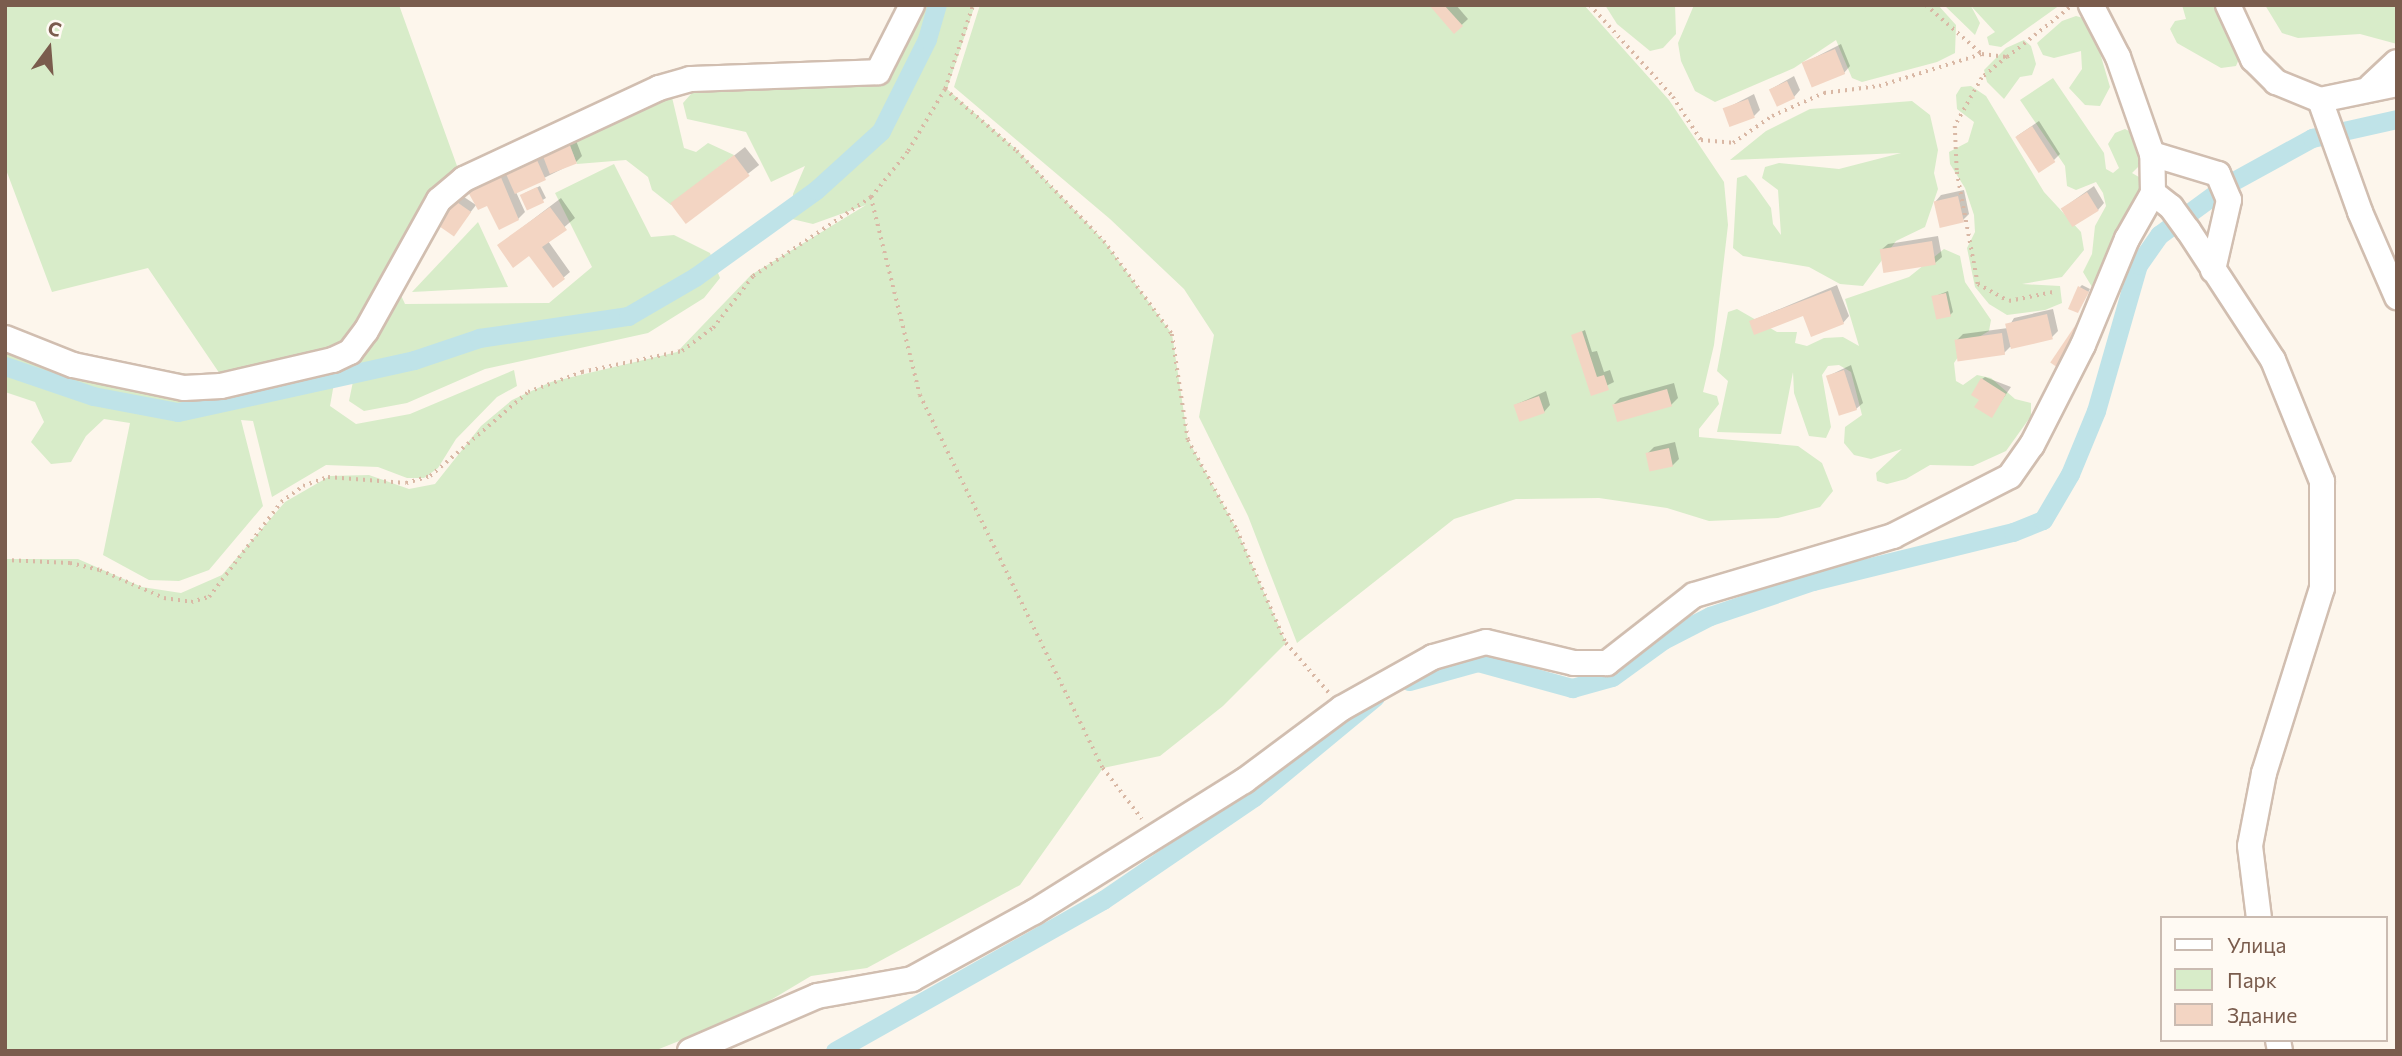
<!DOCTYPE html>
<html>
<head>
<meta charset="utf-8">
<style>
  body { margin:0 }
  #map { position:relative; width:2402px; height:1056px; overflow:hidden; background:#fdf6ec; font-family:Commissioner,sans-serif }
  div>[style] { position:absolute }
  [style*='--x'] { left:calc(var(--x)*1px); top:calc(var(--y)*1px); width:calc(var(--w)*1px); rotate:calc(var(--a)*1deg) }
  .green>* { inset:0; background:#d8ecc9 }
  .shadow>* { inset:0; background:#0003; transform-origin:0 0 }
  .canal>* { height:19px; margin:-9.5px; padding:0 9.5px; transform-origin:9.5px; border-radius:9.5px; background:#bfe3e8 }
  .building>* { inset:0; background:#f3d5c3; transform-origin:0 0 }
  .path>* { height:3.5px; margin-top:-1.75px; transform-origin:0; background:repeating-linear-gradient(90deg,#d9b8a5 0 2px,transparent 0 7px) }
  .roads { filter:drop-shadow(2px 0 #d1beb0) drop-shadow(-2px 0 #d1beb0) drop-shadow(0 2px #d1beb0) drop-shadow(0 -2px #d1beb0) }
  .minor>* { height:24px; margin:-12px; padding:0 12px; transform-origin:12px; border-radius:12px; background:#fff }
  span { translate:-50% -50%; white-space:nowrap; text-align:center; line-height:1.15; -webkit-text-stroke:5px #fffaf3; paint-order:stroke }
  .frame { position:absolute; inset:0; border:7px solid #7a5c4d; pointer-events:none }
  .legend { position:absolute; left:2160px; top:916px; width:228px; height:126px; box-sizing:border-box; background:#fffaf3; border:2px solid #cabbb1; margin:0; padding:9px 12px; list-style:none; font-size:21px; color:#7a5c4d }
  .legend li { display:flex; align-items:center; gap:14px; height:35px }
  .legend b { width:35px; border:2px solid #cabbb1 }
  .north { position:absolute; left:14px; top:14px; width:70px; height:70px; -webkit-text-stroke:5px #fffaf3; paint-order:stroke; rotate:16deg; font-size:19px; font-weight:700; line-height:28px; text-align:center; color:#7a5c4d }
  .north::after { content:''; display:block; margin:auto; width:24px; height:32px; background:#7a5c4d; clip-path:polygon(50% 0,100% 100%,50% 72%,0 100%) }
</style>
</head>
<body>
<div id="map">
  <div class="green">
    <div style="clip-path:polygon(5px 5px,399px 5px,461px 177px,339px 355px,330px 406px,356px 424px,410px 414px,514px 370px,517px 386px,497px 397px,456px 439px,438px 468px,424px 478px,407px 478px,378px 467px,326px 465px,272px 497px,253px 421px,241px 420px,263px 506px,209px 570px,179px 581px,149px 580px,103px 555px,130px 423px,104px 419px,86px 436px,71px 462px,51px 464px,31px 442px,44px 422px,35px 402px,5px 392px,5px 351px,57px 352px,224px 380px,148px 268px,52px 292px,5px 167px)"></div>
    <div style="clip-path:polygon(908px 5px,975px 5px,947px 89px,1018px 151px,1104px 241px,1172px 334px,1188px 440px,1237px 530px,1286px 643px,1223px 706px,1160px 756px,1103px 768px,1020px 885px,867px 968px,811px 976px,749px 1013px,654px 1051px,5px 1051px,5px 559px,78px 559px,142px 587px,181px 593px,222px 575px,285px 502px,330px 476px,369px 475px,409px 489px,435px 484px,481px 426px,512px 400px,551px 382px,677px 352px,751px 275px,866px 205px,813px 224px,792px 219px,793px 194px,805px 166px,771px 182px,746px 132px,687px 119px,683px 103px,698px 86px,877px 70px)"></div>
    <div style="clip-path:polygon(980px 5px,1584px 5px,1669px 100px,1724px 182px,1728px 225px,1714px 345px,1703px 392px,1717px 396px,1719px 404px,1699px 429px,1699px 437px,1798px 446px,1822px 463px,1833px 491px,1820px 507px,1778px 518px,1709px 521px,1667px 508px,1599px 498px,1516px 499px,1454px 519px,1297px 643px,1248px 516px,1199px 417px,1214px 335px,1184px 289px,1110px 219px,954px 87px)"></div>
    <div style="clip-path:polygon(1605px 5px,1675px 5px,1676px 34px,1663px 48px,1650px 51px,1617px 24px)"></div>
    <div style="clip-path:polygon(1694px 5px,1938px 5px,1956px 25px,1955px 53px,1937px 62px,1862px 82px,1852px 78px,1836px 40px,1794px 68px,1715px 102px,1695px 91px,1681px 61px,1678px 43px)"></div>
    <div style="clip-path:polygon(1944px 5px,1971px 6px,2060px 5px,2001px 47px,1989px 45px,1987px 37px,1995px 32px,1971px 6px,1980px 23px,1975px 35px)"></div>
    <div style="clip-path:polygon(2182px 5px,2223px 5px,2239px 59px,2236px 66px,2221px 68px,2177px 43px,2170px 29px,2175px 21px,2186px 19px)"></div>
    <div style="clip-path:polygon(2265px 5px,2397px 5px,2397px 44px,2360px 34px,2298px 38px,2282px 33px)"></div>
    <div style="clip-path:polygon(2076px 16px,2090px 20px,2105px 42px,2100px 53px,2110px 87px,2100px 106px,2085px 105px,2069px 88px,2082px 69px,2081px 51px,2054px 58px,2043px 55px,2037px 43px,2062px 21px)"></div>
    <div style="clip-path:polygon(2024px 40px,2031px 46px,2036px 64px,2032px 75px,2020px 77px,2004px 99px,1987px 82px,1984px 70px,2006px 48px)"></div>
    <div style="clip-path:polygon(2053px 78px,2104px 153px,2106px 169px,2113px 173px,2119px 168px,2108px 144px,2115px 133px,2125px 129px,2135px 134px,2140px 151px,2141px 164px,2132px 173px,2144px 180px,2140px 199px,2129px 210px,2098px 297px,2083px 272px,2092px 254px,2095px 226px,2106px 206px,2103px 193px,2096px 182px,2076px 190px,2067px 186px,2065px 166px,2020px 100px)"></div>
    <div style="clip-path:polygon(1971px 86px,1986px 96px,2044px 192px,2081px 232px,2084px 250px,2062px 277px,2022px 284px,2060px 286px,2062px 303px,2045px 310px,2007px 315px,1989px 304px,1975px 287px,1967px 248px,1975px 232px,1974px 215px,1965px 188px,1950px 164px,1949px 152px,1968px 142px,1974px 122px,1957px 109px,1956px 95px,1961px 87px)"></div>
    <div style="clip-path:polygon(671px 93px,684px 148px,696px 152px,708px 143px,734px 155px,671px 205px,652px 190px,648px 177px,626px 160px,577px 164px,569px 143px)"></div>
    <div style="clip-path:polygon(1912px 101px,1930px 115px,1938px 150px,1934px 173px,1938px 189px,1925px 227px,1896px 241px,1863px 286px,1840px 284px,1809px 267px,1743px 256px,1733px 248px,1737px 178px,1746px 175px,1754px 184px,1771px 208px,1773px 224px,1781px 235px,1778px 190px,1762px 178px,1765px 167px,1779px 163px,1839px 169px,1901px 153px,1730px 160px,1766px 131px,1810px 109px)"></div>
    <div style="clip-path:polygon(614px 164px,651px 237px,674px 235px,710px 253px,720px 278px,704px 298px,648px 333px,485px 369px,407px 403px,364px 411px,349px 401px,357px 362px,398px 289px,405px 304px,549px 303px,592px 267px,555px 193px)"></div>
    <div style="clip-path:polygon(478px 222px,508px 287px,412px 292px)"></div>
    <div style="clip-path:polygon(1944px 249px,1960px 256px,1965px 282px,1991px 320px,1989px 331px,1967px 344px,1954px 363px,1956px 381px,1963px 385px,1977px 375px,1991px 378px,2015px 399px,2031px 403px,2031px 416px,2006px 451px,1973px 466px,1930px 465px,1906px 479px,1887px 484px,1877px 481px,1876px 473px,1902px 449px,1871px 459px,1854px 455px,1844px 443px,1845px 427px,1862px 415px,1851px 372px,1839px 365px,1828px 366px,1822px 375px,1831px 427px,1826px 438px,1809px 436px,1794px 393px,1793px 372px,1781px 434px,1717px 432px,1728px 381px,1717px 371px,1728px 312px,1737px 309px,1777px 332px,1797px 332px,1795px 343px,1807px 346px,1824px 338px,1843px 337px,1859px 346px,1845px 299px,1909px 277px)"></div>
  </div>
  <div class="shadow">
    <div style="clip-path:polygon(1431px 5px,1456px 5px,1468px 19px,1454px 32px)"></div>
    <div style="clip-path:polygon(1841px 44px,1850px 66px,1844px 73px,1804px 63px)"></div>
    <div style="clip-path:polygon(1794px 76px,1800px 90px,1794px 97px,1771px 89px)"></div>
    <div style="clip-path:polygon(1754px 94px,1760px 110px,1754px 116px,1725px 109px)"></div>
    <div style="clip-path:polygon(2039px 121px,2060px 154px,2053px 161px,2017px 136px)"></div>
    <div style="clip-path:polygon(575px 138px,582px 156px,576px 162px,516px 192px,525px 212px,518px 219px,471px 192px)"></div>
    <div style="left:745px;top:147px;width:23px;height:92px;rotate:52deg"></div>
    <div style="clip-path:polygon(540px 186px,546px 198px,529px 208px,525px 193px)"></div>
    <div style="clip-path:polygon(2094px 186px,2104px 203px,2098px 210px,2063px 208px)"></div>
    <div style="clip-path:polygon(1964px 190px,1969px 214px,1963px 220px,1935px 202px,1941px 195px)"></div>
    <div style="clip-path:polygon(461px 195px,476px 205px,454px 234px,455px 201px)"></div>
    <div style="clip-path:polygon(561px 198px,575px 218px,548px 241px,570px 272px,563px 278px,532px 257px,499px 245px)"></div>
    <div style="clip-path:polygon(1938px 236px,1942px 257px,1935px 263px,1881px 250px,1888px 244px)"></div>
    <div style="clip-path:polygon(1837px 285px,1849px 316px,1843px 323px,1804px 314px,1751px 321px)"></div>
    <div style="clip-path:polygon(2082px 285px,2090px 289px,2078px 311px,2080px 287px)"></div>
    <div style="clip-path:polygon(1948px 291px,1953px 312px,1950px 315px,1933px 297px)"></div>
    <div style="clip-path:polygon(2053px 309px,2058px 331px,2052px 337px,2010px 347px,2004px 353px,1957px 340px,1963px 334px,2008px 328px,2014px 318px)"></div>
    <div style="clip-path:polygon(1585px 330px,1592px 352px,1597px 351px,1604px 372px,1610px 370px,1614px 382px,1592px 393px,1573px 336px)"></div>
    <div style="clip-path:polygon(1851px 365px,1863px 403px,1856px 409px,1828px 376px)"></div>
    <div style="clip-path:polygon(1985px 377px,2011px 387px,1991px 416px,1982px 379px)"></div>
    <div style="clip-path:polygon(1674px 383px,1678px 398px,1671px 405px,1614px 404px,1620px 398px)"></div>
    <div style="clip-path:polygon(1546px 391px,1550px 405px,1544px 412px,1515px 405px)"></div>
    <div style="clip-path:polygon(1675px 442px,1679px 459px,1672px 466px,1648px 453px,1654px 447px)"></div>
  </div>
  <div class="canal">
    <div style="--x:5;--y:366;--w:93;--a:18.8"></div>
    <div style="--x:93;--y:396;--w:86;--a:10.7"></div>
    <div style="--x:178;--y:412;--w:242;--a:-12.4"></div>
    <div style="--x:414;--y:360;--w:69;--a:-18.7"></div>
    <div style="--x:479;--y:338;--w:151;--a:-8.4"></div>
    <div style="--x:628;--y:316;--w:78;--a:-30.2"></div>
    <div style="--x:695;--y:277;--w:149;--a:-35.7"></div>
    <div style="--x:816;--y:190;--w:88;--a:-42.2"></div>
    <div style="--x:881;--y:131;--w:103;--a:-63.4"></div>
    <div style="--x:927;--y:39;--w:35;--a:-74"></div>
    <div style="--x:1409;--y:681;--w:72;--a:-15.4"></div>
    <div style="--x:1478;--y:662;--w:98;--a:15.5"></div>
    <div style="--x:1572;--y:688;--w:41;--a:-15.4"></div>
    <div style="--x:1612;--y:677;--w:63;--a:-36"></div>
    <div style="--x:1663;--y:640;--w:53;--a:-27.1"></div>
    <div style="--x:1710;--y:616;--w:109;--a:-18.8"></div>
    <div style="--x:1813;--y:581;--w:206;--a:-13.8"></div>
    <div style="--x:2013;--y:532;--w:32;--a:-22"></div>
    <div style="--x:2043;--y:520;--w:53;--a:-59.6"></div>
    <div style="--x:2070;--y:474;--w:68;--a:-67.6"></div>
    <div style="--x:2096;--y:411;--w:152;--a:-74"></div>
    <div style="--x:2138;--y:265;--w:37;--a:-55"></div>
    <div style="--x:2159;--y:235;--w:88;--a:-36.2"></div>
    <div style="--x:2230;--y:183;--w:94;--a:-28.8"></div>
    <div style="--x:2312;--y:138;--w:87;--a:-12.6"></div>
    <div style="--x:835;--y:1051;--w:308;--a:-29.4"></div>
    <div style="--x:1103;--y:900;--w:183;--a:-34.3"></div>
    <div style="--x:1254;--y:797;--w:157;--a:-39.6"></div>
  </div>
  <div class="building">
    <div style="clip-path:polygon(1429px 5px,1444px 5px,1463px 26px,1454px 34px)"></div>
    <div style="left:1835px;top:49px;width:27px;height:36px;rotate:68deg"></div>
    <div style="left:1787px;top:81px;width:19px;height:20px;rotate:65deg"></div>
    <div style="left:1748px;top:99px;width:20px;height:27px;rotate:70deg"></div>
    <div style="left:2032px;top:126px;width:43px;height:20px;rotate:57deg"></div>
    <div style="left:569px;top:143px;width:22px;height:29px;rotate:69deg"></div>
    <div style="left:734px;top:155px;width:26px;height:80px;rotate:53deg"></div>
    <div style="left:537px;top:160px;width:22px;height:34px;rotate:66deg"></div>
    <div style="clip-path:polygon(500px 175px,519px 220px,499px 230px,487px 206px,478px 210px,468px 192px)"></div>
    <div style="left:537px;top:187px;width:17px;height:19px;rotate:65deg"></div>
    <div style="left:2087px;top:192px;width:22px;height:31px;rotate:58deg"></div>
    <div style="left:1958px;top:196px;width:27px;height:25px;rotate:77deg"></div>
    <div style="left:454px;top:200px;width:21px;height:30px;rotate:35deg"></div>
    <div style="clip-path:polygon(550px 207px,567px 230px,542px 247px,565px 279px,553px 288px,529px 256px,513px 268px,497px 245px)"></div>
    <div style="left:1932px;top:241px;width:24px;height:53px;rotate:81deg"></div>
    <div style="clip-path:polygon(2078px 286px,2089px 292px,2078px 313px,2068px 309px)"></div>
    <div style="clip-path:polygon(1831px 290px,1844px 324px,1811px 337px,1803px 316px,1754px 335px,1749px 321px)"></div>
    <div style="left:1946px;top:293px;width:24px;height:15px;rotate:78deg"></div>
    <div style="left:2047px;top:314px;width:26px;height:43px;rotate:77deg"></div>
    <div style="left:2081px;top:317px;width:11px;height:55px;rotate:34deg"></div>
    <div style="clip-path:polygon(1582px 331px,1597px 377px,1604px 375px,1609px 390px,1591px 396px,1571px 335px)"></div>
    <div style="left:2002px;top:333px;width:22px;height:48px;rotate:82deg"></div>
    <div style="left:1844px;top:370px;width:42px;height:19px;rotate:72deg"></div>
    <div style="clip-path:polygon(1981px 378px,2006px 394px,1992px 418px,1974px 407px,1979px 400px,1971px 395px)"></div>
    <div style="left:1667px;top:389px;width:18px;height:57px;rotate:74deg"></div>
    <div style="left:1539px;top:396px;width:18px;height:27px;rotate:71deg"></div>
    <div style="left:1669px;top:448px;width:19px;height:24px;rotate:78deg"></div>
  </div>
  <div class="path">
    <div style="--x:1590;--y:5;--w:124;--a:47.9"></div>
    <div style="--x:1673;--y:97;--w:51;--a:56.9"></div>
    <div style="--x:1701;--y:140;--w:32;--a:5"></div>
    <div style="--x:1733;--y:143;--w:47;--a:-34.7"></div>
    <div style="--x:1772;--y:116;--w:57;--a:-23.9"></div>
    <div style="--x:1824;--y:93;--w:55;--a:-7.3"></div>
    <div style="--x:1879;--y:86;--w:108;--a:-17.3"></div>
    <div style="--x:1926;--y:5;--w:74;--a:41.2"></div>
    <div style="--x:1982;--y:54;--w:25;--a:7"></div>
    <div style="--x:2007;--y:57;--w:80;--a:-38.4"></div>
    <div style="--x:2007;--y:57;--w:33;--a:140"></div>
    <div style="--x:1982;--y:78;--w:55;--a:119.4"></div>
    <div style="--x:1955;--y:126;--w:46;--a:87.5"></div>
    <div style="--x:1957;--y:172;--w:114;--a:79.4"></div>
    <div style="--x:1978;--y:284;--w:35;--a:29"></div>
    <div style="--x:2009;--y:301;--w:45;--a:-11.6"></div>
    <div style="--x:945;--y:89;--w:95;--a:40.7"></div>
    <div style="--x:1017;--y:151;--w:125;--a:46"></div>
    <div style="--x:1104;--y:241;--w:115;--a:53.8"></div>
    <div style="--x:1172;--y:334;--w:107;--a:81.4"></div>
    <div style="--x:1188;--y:440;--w:102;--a:61.4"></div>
    <div style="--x:1237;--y:530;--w:123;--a:66.6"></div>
    <div style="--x:1286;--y:643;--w:67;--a:49.2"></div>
    <div style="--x:871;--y:197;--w:204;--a:76.1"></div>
    <div style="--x:920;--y:395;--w:415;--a:63.9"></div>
    <div style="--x:1103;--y:768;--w:64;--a:52.6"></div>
    <div style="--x:5;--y:560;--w:65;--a:2.6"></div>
    <div style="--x:70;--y:563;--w:31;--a:13"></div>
    <div style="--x:100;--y:570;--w:70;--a:23.6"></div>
    <div style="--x:164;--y:598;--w:27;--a:8"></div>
    <div style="--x:191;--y:602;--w:19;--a:-16"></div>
    <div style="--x:209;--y:597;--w:119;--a:-52.8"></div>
    <div style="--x:281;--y:502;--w:27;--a:-36"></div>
    <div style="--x:303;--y:486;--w:27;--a:-20"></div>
    <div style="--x:328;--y:477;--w:78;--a:4.4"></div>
    <div style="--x:406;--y:483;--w:25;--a:-16"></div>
    <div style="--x:430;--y:476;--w:129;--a:-40.6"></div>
    <div style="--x:528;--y:392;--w:58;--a:-20.3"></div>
    <div style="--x:582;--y:372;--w:102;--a:-11.9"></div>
    <div style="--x:682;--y:351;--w:39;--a:-37"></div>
    <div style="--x:713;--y:328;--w:66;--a:-52.4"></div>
    <div style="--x:753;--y:276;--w:142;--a:-33.8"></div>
    <div style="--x:871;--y:197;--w:59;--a:-51.2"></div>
    <div style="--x:908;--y:151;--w:72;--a:-59.2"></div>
    <div style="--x:945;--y:89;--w:89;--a:-71.6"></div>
  </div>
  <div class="roads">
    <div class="minor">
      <div style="--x:2228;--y:5;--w:60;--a:65.2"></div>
      <div style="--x:2253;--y:59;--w:33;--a:45"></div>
      <div style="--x:2276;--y:82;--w:48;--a:22.2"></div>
      <div style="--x:2320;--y:100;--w:119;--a:70.3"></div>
      <div style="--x:2360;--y:212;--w:93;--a:66.5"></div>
      <div style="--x:2371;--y:86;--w:35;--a:-43"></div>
      <div style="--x:2320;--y:100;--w:79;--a:-11.7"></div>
      <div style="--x:2152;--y:154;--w:69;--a:16.9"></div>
      <div style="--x:2218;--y:174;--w:28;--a:67"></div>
      <div style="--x:2229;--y:200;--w:72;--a:102.9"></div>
      <div style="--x:2153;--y:193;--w:23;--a:38"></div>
      <div style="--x:2171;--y:207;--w:29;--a:54"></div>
      <div style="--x:2188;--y:230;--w:155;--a:56.8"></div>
      <div style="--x:2273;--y:360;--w:131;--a:68"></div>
      <div style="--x:2322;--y:481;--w:107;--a:90"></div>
      <div style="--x:2322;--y:588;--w:194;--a:107.4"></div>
      <div style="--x:2264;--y:773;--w:74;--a:100.9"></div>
      <div style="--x:2250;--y:846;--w:73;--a:82.9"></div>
      <div style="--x:5;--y:338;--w:73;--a:21.7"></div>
      <div style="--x:73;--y:365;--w:113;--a:11.7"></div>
      <div style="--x:184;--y:388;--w:37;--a:-3"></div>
      <div style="--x:221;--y:386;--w:115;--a:-13.1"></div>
      <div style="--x:333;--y:360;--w:19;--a:-25"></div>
      <div style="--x:350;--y:352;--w:26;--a:-53"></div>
      <div style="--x:366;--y:331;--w:150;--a:-60.9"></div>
      <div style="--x:439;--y:200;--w:33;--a:-40"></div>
      <div style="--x:464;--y:179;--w:215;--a:-25"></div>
      <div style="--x:659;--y:88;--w:32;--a:-16"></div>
      <div style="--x:690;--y:79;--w:188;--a:-2.1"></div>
      <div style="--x:878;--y:72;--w:75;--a:-63.1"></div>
      <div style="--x:2278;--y:1040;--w:11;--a:80"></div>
      <div style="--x:690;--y:1051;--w:138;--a:-23.4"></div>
      <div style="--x:817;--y:996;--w:97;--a:-10.1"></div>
      <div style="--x:912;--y:979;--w:139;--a:-28.8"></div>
      <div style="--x:1034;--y:912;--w:248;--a:-32"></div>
      <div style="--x:1244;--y:781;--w:122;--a:-36.7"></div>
      <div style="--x:1342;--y:708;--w:104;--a:-29.3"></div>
      <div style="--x:1433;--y:657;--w:55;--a:-15.8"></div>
      <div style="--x:1486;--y:642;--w:90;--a:13.4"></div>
      <div style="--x:1574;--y:663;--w:33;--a:0"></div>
      <div style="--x:1607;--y:663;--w:110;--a:-38"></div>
      <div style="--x:1694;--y:595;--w:208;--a:-16.5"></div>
      <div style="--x:1893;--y:536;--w:131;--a:-27.1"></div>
      <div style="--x:2010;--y:476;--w:38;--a:-55"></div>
      <div style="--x:2032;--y:445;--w:112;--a:-63"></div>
      <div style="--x:2083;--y:345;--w:115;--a:-67.5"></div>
      <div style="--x:2127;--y:239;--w:53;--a:-60.5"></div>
      <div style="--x:2153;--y:193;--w:39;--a:-91"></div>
      <div style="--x:2152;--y:154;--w:103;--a:-109.3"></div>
      <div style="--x:2118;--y:57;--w:59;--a:-117.4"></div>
    </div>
  </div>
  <div class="frame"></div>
  <ul class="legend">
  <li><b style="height:9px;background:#fff"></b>Улица</li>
  <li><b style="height:19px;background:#d8ecc9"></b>Парк</li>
  <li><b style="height:19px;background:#f3d5c3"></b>Здание</li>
  </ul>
  <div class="north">С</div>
</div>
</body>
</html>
